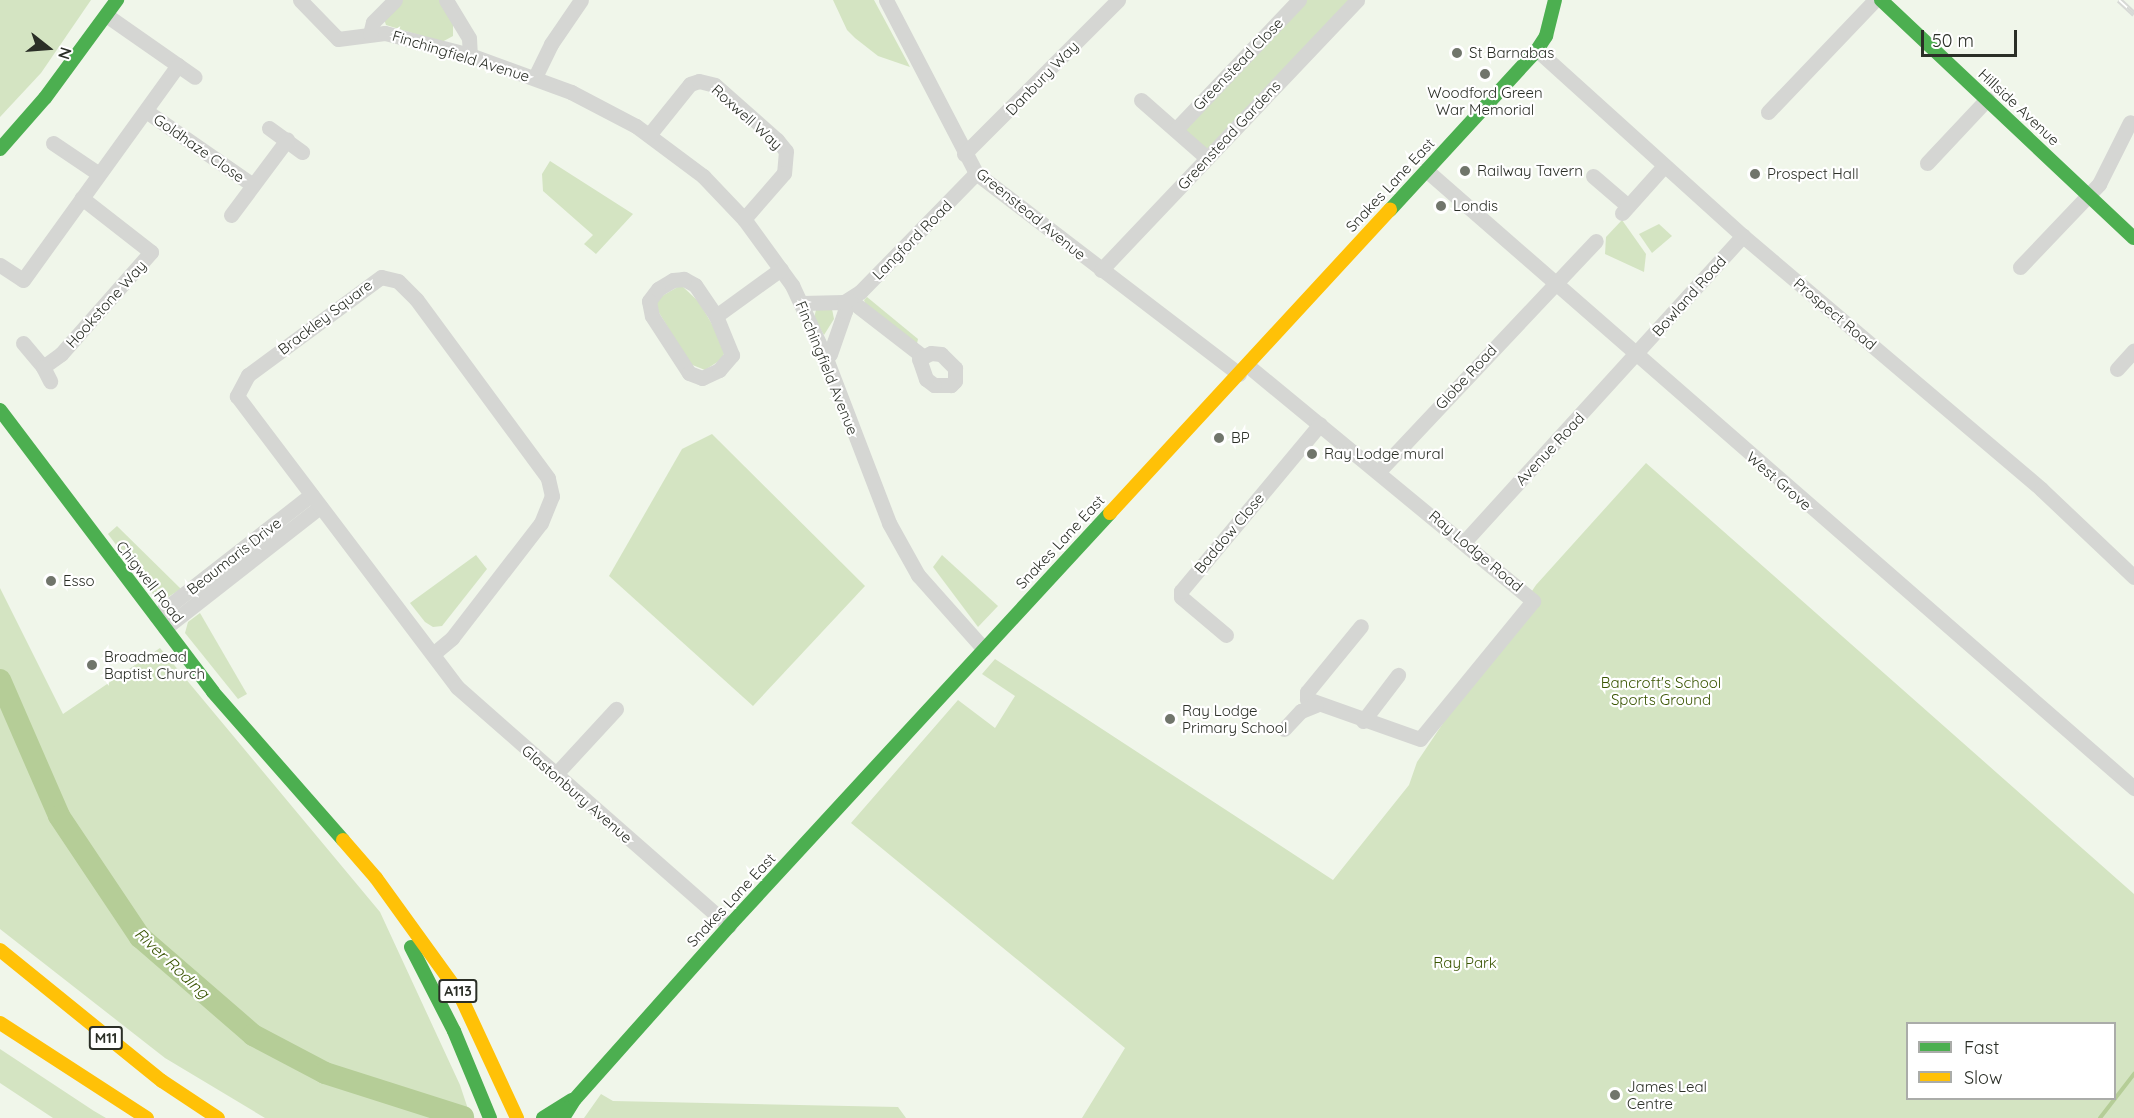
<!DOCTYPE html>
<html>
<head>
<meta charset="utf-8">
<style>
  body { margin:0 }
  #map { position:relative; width:2134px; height:1118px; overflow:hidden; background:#f0f6ea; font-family:Quicksand,sans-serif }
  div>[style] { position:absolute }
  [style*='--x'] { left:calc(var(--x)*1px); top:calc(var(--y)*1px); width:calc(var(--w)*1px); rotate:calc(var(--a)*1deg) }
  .green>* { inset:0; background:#d4e4c2 }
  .stream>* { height:4px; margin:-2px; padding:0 2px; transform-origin:2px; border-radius:2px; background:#b5cd97 }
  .river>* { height:22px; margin:-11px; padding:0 11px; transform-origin:11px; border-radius:11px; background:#b5cd97 }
  .street>* { height:15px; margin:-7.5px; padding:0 7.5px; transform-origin:7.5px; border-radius:7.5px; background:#d5d6d3 }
  .fast>* { height:14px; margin:-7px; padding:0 7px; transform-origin:7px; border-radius:7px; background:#4caf50 }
  .slow>* { height:14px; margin:-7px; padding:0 7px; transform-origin:7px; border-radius:7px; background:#ffc107 }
  .rail>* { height:6px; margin-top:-3px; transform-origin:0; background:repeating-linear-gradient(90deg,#fff 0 11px,#d7d9d6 0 22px); box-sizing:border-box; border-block:2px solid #d7d9d6 }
  .dots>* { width:16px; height:16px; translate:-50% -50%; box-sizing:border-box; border:3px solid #fff; border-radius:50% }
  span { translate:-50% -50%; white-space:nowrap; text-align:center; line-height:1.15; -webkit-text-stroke:4.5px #fff; paint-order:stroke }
  .shield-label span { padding:2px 4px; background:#fff; border:2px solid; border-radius:4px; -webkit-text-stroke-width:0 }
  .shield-label { font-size:14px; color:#2b2f27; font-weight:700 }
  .poi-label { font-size:15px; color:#2b2f27 }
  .left { translate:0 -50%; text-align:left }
  .street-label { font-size:15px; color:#2b2f27 }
  .park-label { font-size:15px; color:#3a5502 }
  .water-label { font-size:16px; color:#3b5604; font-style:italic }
  .legend { position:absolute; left:1906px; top:1022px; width:210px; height:78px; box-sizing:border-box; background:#fff; border:2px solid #aaaca9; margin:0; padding:8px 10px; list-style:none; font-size:18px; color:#2b2f27 }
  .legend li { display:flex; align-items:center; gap:12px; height:30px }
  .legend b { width:30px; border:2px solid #aaaca9 }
  .north { position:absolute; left:18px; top:18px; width:60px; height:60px; -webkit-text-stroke:4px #fff; paint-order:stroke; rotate:107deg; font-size:16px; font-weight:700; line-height:24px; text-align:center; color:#2b2f27 }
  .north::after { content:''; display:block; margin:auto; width:21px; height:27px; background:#2b2f27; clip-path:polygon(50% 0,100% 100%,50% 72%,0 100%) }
  .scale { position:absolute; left:1921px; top:30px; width:96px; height:27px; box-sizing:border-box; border:3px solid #2b2f27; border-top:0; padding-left:8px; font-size:18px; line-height:21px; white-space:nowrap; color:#2b2f27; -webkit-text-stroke:4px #fff; paint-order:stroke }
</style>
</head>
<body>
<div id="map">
  <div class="green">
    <div style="clip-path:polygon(0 0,91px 0,41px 73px,0 117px)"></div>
    <div style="clip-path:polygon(400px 0,441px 0,453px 24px,453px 36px,442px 42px,386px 25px,384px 19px)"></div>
    <div style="clip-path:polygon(833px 0,874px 0,910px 67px,878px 56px,855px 38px,847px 30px)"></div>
    <div style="clip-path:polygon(1307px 0,1351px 0,1206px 153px,1182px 128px)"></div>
    <div style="clip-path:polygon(550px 161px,633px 214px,596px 254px,584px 244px,593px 235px,543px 191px,542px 174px)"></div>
    <div style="clip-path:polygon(1622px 220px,1646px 254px,1644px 272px,1605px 254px,1606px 237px)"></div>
    <div style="clip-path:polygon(1659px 224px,1672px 236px,1652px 253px,1639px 234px)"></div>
    <div style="clip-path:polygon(681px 285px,699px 302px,726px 348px,722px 359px,705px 370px,690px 364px,655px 306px,657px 299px)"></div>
    <div style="clip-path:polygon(867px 297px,918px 339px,916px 348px,868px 311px,864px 300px)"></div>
    <div style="clip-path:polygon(832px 309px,834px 319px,824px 335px,814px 318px,816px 310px)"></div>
    <div style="clip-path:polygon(712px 434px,865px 586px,753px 706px,609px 576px,682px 449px)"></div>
    <div style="clip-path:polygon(evenodd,1646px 463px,2134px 894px,2134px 1118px,1082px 1118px,1125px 1048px,851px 823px,958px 700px,995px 728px,1015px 696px,982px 674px,995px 659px,1333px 880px,1409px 785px,1417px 762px,1536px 585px,1646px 463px,1908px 1024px,2114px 1024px,2114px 1098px,1908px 1098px,1908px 1024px)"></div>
    <div style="clip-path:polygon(117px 526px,181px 589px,165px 599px,153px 594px,108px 534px)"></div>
    <div style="clip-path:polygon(476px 555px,487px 569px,442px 626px,433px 627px,425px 622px,410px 603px)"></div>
    <div style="clip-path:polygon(942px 555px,998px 606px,978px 627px,933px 567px)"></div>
    <div style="clip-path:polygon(0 588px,63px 714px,160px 648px,380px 912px,460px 1085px,471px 1118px,265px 1118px,165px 1058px,0 929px)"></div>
    <div style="clip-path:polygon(200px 613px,247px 694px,238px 699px,185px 633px,188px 622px)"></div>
    <div style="clip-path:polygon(0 1049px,94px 1111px,106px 1118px,53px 1118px,0 1083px)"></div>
    <div style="clip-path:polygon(601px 1094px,613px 1101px,898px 1107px,906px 1118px,584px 1118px)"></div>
  </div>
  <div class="stream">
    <div style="--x:2100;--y:1118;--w:56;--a:-52.3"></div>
  </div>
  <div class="river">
    <div style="--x:0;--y:680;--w:148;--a:66.5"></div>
    <div style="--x:59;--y:816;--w:146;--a:56.2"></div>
    <div style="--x:140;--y:937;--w:150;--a:40.9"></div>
    <div style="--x:253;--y:1035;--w:81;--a:27.8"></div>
    <div style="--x:325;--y:1073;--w:145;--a:17.7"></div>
  </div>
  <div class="street">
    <div style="--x:300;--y:0;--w:54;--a:45.7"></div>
    <div style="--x:338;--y:39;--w:47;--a:-7.3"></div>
    <div style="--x:385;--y:33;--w:88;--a:14.5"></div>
    <div style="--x:470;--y:55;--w:108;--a:20.1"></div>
    <div style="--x:571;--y:92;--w:73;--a:27.6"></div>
    <div style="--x:636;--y:126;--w:84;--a:36.7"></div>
    <div style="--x:703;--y:176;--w:59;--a:46.4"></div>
    <div style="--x:744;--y:219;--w:82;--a:54"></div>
    <div style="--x:792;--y:285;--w:78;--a:65.1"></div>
    <div style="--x:825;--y:356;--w:179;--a:69"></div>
    <div style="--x:889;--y:523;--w:60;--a:60.9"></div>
    <div style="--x:918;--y:575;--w:99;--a:48.3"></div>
    <div style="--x:446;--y:0;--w:44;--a:58.8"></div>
    <div style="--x:469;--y:38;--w:17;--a:87"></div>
    <div style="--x:886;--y:0;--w:195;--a:62.5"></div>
    <div style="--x:976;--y:173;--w:331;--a:37.4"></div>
    <div style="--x:106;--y:15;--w:108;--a:34.9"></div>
    <div style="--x:370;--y:34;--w:12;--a:-76"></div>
    <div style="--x:373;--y:22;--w:31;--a:-45"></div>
    <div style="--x:1537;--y:50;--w:278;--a:42.1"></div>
    <div style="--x:1743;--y:236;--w:391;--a:40.3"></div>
    <div style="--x:2041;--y:489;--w:128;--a:43.4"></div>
    <div style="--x:535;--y:77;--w:37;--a:-64"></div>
    <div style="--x:551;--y:44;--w:53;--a:-55.7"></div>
    <div style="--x:1141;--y:100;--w:88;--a:41.3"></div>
    <div style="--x:146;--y:111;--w:130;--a:34.7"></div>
    <div style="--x:1768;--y:112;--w:155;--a:-46.3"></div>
    <div style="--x:269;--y:128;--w:41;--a:36"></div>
    <div style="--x:1177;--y:128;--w:177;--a:-46.4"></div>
    <div style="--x:649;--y:135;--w:65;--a:-51.2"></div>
    <div style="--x:690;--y:84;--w:9;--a:-18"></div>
    <div style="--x:699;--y:81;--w:16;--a:14"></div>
    <div style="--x:715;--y:85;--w:83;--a:41.6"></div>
    <div style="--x:777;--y:140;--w:14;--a:51"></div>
    <div style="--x:786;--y:151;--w:22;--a:95"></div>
    <div style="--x:784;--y:173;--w:61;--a:131"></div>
    <div style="--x:53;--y:143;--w:55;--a:34"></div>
    <div style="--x:964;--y:154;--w:218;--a:-45"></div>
    <div style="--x:1927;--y:163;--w:88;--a:-46.8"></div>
    <div style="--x:1426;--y:170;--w:940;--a:41.12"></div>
    <div style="--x:1593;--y:176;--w:46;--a:40.6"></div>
    <div style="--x:1622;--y:213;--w:63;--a:-48.2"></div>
    <div style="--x:231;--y:215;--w:94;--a:-53.3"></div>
    <div style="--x:0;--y:265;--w:27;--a:33"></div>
    <div style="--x:23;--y:280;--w:265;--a:-54.2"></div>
    <div style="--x:2020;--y:267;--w:115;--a:-46.4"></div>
    <div style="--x:2099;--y:184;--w:69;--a:-63.4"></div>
    <div style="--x:1101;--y:270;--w:372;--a:-46.5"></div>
    <div style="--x:850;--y:300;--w:90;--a:37.8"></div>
    <div style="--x:802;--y:303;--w:42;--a:-1.4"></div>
    <div style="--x:716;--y:316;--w:37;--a:-124"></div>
    <div style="--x:695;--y:285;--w:13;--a:-151"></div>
    <div style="--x:684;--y:279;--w:11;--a:175"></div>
    <div style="--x:673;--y:280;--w:17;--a:149"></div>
    <div style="--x:658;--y:289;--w:15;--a:127"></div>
    <div style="--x:649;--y:301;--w:15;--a:79"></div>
    <div style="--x:652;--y:316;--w:68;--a:57"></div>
    <div style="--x:689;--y:373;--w:14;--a:21"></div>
    <div style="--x:702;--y:378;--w:19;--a:-25"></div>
    <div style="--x:719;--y:370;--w:20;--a:-49"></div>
    <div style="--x:732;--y:355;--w:42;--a:-112.3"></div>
    <div style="--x:716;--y:316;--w:80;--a:-35.9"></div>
    <div style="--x:23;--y:343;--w:31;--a:50"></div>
    <div style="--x:43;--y:367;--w:22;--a:-36"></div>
    <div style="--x:61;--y:354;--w:136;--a:-48.6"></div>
    <div style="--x:151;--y:252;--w:88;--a:-142"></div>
    <div style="--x:931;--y:353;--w:10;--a:6"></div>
    <div style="--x:941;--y:354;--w:20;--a:45"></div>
    <div style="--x:955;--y:368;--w:13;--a:90"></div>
    <div style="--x:955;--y:381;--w:6;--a:135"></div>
    <div style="--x:951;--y:385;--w:17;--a:180"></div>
    <div style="--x:934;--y:385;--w:10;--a:-143"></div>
    <div style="--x:926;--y:379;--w:21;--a:-109"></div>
    <div style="--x:919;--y:359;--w:13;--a:-27"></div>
    <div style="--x:825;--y:356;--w:5;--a:-22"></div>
    <div style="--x:830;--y:354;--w:46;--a:-70.8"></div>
    <div style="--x:845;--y:311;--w:9;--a:-96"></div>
    <div style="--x:844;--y:302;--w:19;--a:-32"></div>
    <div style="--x:860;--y:292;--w:166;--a:-45.7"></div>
    <div style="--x:1247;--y:365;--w:371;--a:39.5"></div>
    <div style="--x:1533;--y:601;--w:178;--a:129.3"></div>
    <div style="--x:1420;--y:739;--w:120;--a:-160.5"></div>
    <div style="--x:1307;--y:699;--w:7;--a:-90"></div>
    <div style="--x:1307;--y:692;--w:85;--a:-50.7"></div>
    <div style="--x:43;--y:367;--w:16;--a:63"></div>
    <div style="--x:2117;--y:369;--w:25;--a:-48"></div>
    <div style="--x:1379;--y:471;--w:316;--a:-46.7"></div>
    <div style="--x:1465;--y:541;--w:413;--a:-47.7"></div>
    <div style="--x:156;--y:616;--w:197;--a:-38"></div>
    <div style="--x:165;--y:628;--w:197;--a:-38"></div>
    <div style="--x:1226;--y:635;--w:59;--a:-139.8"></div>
    <div style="--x:1181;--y:597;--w:6;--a:-90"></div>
    <div style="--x:1181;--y:591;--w:217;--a:-50.2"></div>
    <div style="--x:433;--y:654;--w:25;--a:-40"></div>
    <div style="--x:452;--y:638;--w:145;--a:-52.3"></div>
    <div style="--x:541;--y:523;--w:29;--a:-68"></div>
    <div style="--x:552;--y:496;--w:18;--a:-103"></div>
    <div style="--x:548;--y:478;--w:222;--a:-126.4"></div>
    <div style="--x:416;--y:299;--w:25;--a:-135"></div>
    <div style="--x:398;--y:281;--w:17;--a:-167"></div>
    <div style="--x:381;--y:277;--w:165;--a:143.6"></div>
    <div style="--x:248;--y:375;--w:24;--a:118"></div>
    <div style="--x:237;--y:396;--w:365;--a:52.9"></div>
    <div style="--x:457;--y:687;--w:362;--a:41.3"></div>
    <div style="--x:1363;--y:721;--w:58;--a:-52.7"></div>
    <div style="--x:1284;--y:729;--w:25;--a:-47"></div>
    <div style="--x:1301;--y:711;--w:16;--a:-22"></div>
    <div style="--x:555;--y:775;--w:90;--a:-47.3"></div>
  </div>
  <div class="fast">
    <div style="--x:1881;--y:0;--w:347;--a:43.3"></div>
    <div style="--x:0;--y:149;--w:68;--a:-48.6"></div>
    <div style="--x:45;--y:98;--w:122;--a:-53.7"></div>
    <div style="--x:1390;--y:210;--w:217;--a:-47.4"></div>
    <div style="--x:1537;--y:50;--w:17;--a:-57"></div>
    <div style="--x:1546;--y:36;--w:37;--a:-76"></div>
    <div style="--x:0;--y:410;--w:353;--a:52.9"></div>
    <div style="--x:213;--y:692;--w:197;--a:48.7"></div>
    <div style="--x:411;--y:947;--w:94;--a:62.9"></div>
    <div style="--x:454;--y:1031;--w:94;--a:67.5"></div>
    <div style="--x:543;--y:1118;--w:34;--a:-32"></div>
    <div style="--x:563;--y:1118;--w:22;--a:-58"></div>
    <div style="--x:575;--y:1099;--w:232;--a:-48.3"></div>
    <div style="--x:729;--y:926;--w:562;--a:-47.31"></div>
  </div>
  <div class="slow">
    <div style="--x:1110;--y:513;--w:413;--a:-47.3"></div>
    <div style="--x:343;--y:840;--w:50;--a:49"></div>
    <div style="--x:376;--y:878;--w:142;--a:54.2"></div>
    <div style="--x:459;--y:993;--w:138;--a:65.1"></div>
    <div style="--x:0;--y:950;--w:208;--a:39"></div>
    <div style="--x:162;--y:1081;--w:67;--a:33.5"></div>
    <div style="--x:0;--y:1023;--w:175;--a:32.9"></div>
  </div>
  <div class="rail">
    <div style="--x:2119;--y:0;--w:21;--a:43"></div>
  </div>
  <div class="dots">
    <div style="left:1457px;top:53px;background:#70756b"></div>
    <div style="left:1485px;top:74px;background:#70756b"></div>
    <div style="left:1465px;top:171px;background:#70756b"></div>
    <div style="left:1755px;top:174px;background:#70756b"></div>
    <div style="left:1441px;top:206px;background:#70756b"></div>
    <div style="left:1219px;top:438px;background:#70756b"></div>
    <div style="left:1312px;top:454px;background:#70756b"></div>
    <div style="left:51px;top:581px;background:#70756b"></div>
    <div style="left:92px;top:665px;background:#70756b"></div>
    <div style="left:1170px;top:719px;background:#70756b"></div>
    <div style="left:1615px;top:1095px;background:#70756b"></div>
  </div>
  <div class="shield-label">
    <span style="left:458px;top:991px">A113</span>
    <span style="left:106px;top:1038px">M11</span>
  </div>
  <div class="poi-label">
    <span class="left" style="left:1469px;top:53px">St Barnabas</span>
    <span style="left:1485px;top:101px">Woodford Green<br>War Memorial</span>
    <span class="left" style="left:1477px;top:171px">Railway Tavern</span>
    <span class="left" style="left:1767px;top:174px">Prospect Hall</span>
    <span class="left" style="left:1453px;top:206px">Londis</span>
    <span class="left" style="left:1231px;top:438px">BP</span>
    <span class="left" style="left:1324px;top:454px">Ray Lodge mural</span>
    <span class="left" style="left:63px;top:581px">Esso</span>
    <span class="left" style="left:104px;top:665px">Broadmead<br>Baptist Church</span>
    <span class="left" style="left:1182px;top:719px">Ray Lodge<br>Primary School</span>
    <span class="left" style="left:1627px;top:1095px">James Leal<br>Centre</span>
  </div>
  <div class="street-label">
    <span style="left:461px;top:56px;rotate:17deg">Finchingfield Avenue</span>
    <span style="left:1238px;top:64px;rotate:-46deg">Greenstead Close</span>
    <span style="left:1042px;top:78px;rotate:-46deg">Danbury Way</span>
    <span style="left:2019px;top:107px;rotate:43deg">Hillside Avenue</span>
    <span style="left:747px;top:117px;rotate:42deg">Roxwell Way</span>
    <span style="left:1229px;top:135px;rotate:-47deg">Greenstead Gardens</span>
    <span style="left:199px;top:148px;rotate:35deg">Goldhaze Close</span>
    <span style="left:1390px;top:185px;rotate:-47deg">Snakes Lane East</span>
    <span style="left:1031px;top:214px;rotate:39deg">Greenstead Avenue</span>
    <span style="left:912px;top:240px;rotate:-45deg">Langford Road</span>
    <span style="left:1689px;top:296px;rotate:-48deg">Bowland Road</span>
    <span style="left:106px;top:304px;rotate:-48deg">Hookstone Way</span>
    <span style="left:1835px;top:314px;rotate:40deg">Prospect Road</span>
    <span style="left:325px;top:317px;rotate:-37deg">Brackley Square</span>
    <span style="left:827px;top:368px;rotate:68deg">Finchingfield Avenue</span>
    <span style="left:1466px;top:377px;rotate:-47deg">Globe Road</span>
    <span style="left:1550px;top:449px;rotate:-47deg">Avenue Road</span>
    <span style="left:1779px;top:481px;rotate:41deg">West Grove</span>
    <span style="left:1229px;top:533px;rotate:-50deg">Baddow Close</span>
    <span style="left:1060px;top:542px;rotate:-47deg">Snakes Lane East</span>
    <span style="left:1476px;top:551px;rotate:40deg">Ray Lodge Road</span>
    <span style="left:234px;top:556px;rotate:-38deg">Beaumaris Drive</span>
    <span style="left:150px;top:582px;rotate:52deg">Chigwell Road</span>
    <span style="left:577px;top:794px;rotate:41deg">Glastonbury Avenue</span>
    <span style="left:731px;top:900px;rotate:-47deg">Snakes Lane East</span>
  </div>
  <div class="park-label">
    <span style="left:1661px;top:691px">Bancroft's School<br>Sports Ground</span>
    <span style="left:1465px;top:963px">Ray Park</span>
  </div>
  <div class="water-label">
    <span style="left:172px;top:963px;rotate:43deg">River Roding</span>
  </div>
  <ul class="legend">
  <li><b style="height:8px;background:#4caf50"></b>Fast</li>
  <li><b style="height:8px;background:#ffc107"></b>Slow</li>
  </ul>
  <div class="north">N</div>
  <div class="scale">50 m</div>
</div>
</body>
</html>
